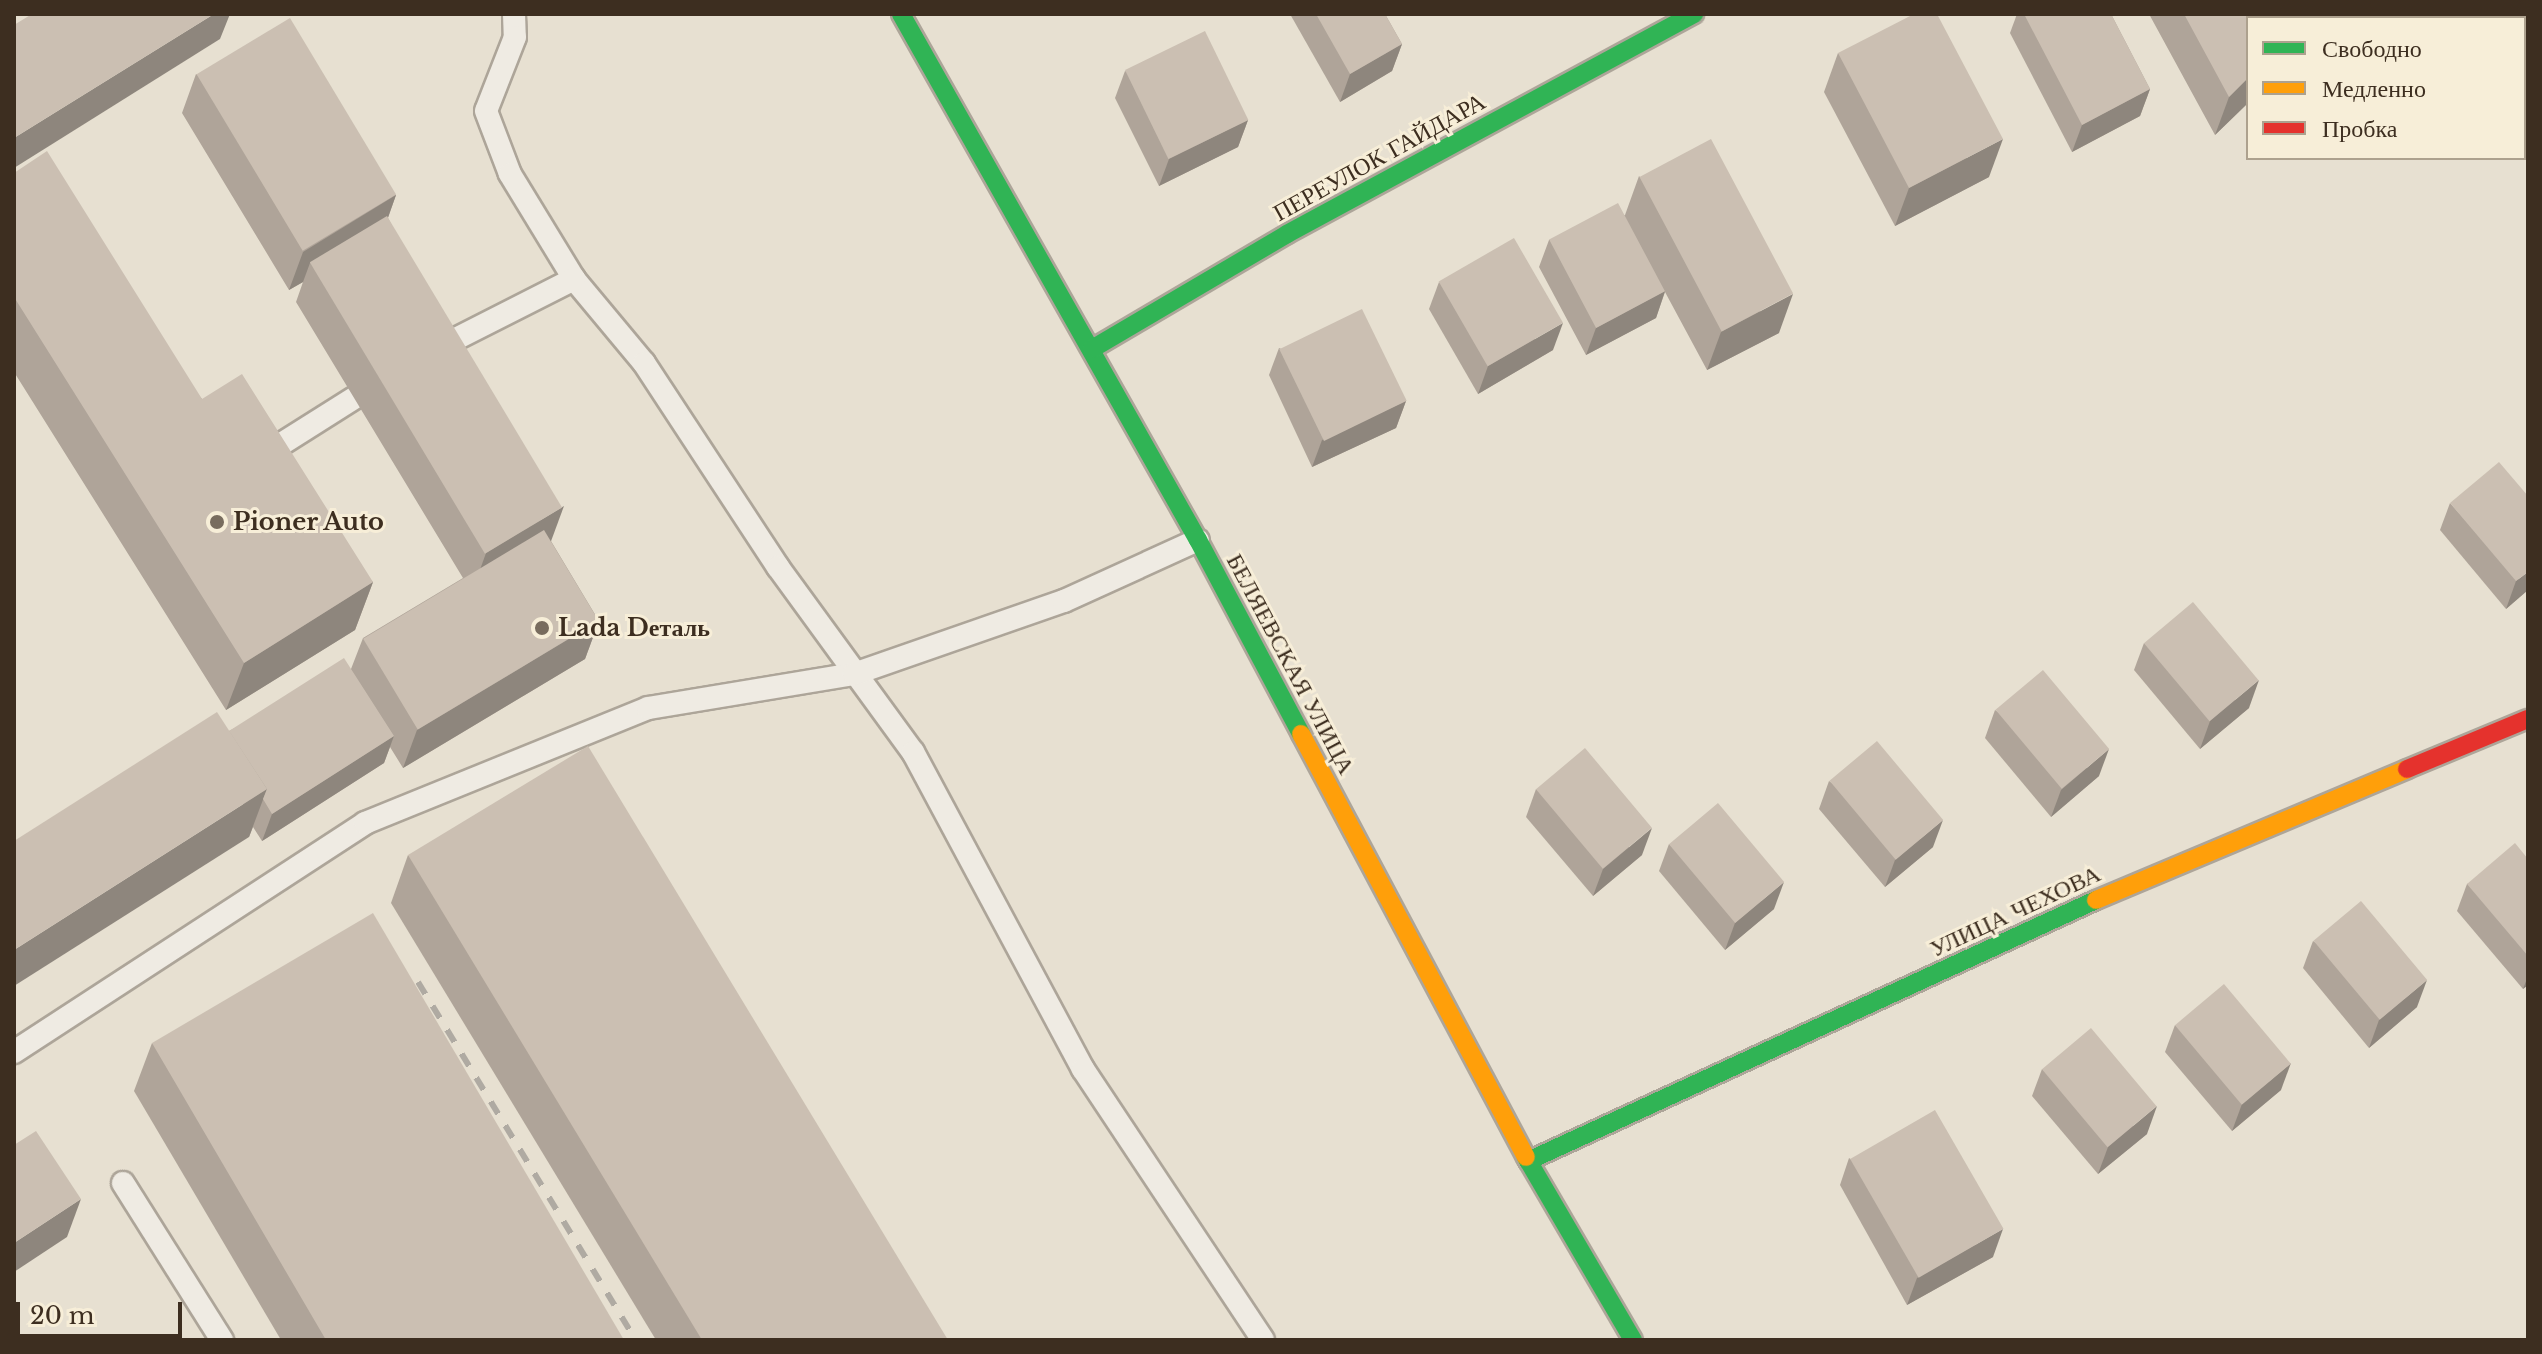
<!DOCTYPE html>
<html>
<head>
<meta charset="utf-8">
<style>
  body { margin:0 }
  #map { position:relative; width:2542px; height:1354px; overflow:hidden; background:#e7e0d1; font-family:"Libre Baskerville",serif }
  div>[style] { position:absolute }
  [style*='--x'] { left:calc(var(--x)*1px); top:calc(var(--y)*1px); width:calc(var(--w)*1px); rotate:calc(var(--a)*1deg) }
  .roads { filter:drop-shadow(2px 0 #ada599) drop-shadow(-2px 0 #ada599) drop-shadow(0 2px #ada599) drop-shadow(0 -2px #ada599) }
  .lane>* { height:22px; margin:-11px; padding:0 11px; transform-origin:11px; border-radius:11px; background:#efebe3 }
  .fast>* { height:18px; margin:-9px; padding:0 9px; transform-origin:9px; border-radius:9px; background:#30b455 }
  .slow>* { height:18px; margin:-9px; padding:0 9px; transform-origin:9px; border-radius:9px; background:#ff9f0a }
  .jam>* { height:18px; margin:-9px; padding:0 9px; transform-origin:9px; border-radius:9px; background:#e5322d }
  .rail>* { height:6px; margin-top:-3px; transform-origin:0; background:repeating-linear-gradient(90deg,#afaaa2 0 14px,transparent 0 28px) }
  .wall>* { inset:0; background:#afa499 }
  .shaded-wall>* { inset:0; background:#8e867d }
  .building>* { inset:0; background:#cbbfb2; transform-origin:0 0 }
  .dots>* { width:22px; height:22px; translate:-50% -50%; box-sizing:border-box; border:4px solid #f7eed8; border-radius:50% }
  span { translate:-50% -50%; white-space:nowrap; text-align:center; line-height:1.15; -webkit-text-stroke:6px #f7eed8; paint-order:stroke }
  .street-label { font-size:24px; color:#3d2e20 }
  .poi-label { font-size:24px; color:#3d2e20; font-weight:700 }
  .left { translate:0 -50%; text-align:left }
  .frame { position:absolute; inset:0; border:16px solid #3d2e20; pointer-events:none }
  .legend { position:absolute; left:2246px; top:16px; width:280px; height:144px; box-sizing:border-box; background:#f7eed8; border:2px solid #ada18e; margin:0; padding:10px 14px; list-style:none; font-size:24px; color:#3d2e20 }
  .legend li { display:flex; align-items:center; gap:16px; height:40px }
  .legend b { width:40px; border:2px solid #ada18e }
  .scale { position:absolute; left:16px; top:1302px; width:166px; height:36px; box-sizing:border-box; border:4px solid #3d2e20; border-top:0; padding-left:10px; font-size:24px; line-height:28px; white-space:nowrap; color:#3d2e20; -webkit-text-stroke:6px #f7eed8; paint-order:stroke }
</style>
</head>
<body>
<div id="map">
  <div class="roads">
    <div class="lane">
      <div style="--x:514;--y:14;--w:23;--a:88"></div>
      <div style="--x:515;--y:37;--w:79;--a:111.4"></div>
      <div style="--x:486;--y:111;--w:67;--a:69.1"></div>
      <div style="--x:510;--y:174;--w:123;--a:58.6"></div>
      <div style="--x:574;--y:279;--w:109;--a:50.2"></div>
      <div style="--x:644;--y:363;--w:244;--a:56.7"></div>
      <div style="--x:778;--y:567;--w:229;--a:53.9"></div>
      <div style="--x:913;--y:752;--w:360;--a:61.8"></div>
      <div style="--x:1083;--y:1069;--w:325;--a:56.4"></div>
      <div style="--x:436;--y:349;--w:155;--a:-26.9"></div>
      <div style="--x:275;--y:448;--w:93;--a:-32.3"></div>
      <div style="--x:14;--y:1052;--w:419;--a:-33.1"></div>
      <div style="--x:365;--y:823;--w:305;--a:-22.1"></div>
      <div style="--x:648;--y:708;--w:209;--a:-9.4"></div>
      <div style="--x:854;--y:674;--w:222;--a:-19.2"></div>
      <div style="--x:1064;--y:601;--w:147;--a:-24.5"></div>
      <div style="--x:123;--y:1183;--w:186;--a:57.8"></div>
    </div>
    <div class="fast">
      <div style="--x:901;--y:14;--w:604;--a:60.55"></div>
      <div style="--x:1198;--y:540;--w:220;--a:62"></div>
      <div style="--x:1092;--y:349;--w:226;--a:-30.5"></div>
      <div style="--x:1287;--y:234;--w:463;--a:-28.4"></div>
      <div style="--x:1526;--y:1157;--w:212;--a:59.7"></div>
      <div style="--x:1528;--y:1161;--w:625;--a:-24.68"></div>
    </div>
    <div class="slow">
      <div style="--x:1301;--y:734;--w:479;--a:62"></div>
      <div style="--x:2096;--y:900;--w:337;--a:-22.8"></div>
    </div>
    <div class="jam">
      <div style="--x:2407;--y:769;--w:131;--a:-22.5"></div>
    </div>
  </div>
  <div class="rail">
    <div style="--x:418;--y:982;--w:419;--a:58.7"></div>
  </div>
  <div class="wall">
    <div style="clip-path:polygon(1290px 14px,1385px 14px,1402px 44px,1392px 71px,1340px 102px)"></div>
    <div style="clip-path:polygon(2017px 14px,2111px 14px,2150px 89px,2140px 116px,2072px 152px,2010px 33px)"></div>
    <div style="clip-path:polygon(2149px 14px,2263px 14px,2248px 18px,2248px 103px,2215px 135px)"></div>
    <div style="clip-path:polygon(1838px 53px,1989px 177px,1895px 226px,1824px 92px)"></div>
    <div style="clip-path:polygon(1125px 71px,1248px 120px,1238px 147px,1159px 186px,1115px 98px)"></div>
    <div style="clip-path:polygon(196px 74px,396px 195px,388px 218px,551px 541px,599px 621px,585px 659px,403px 768px,390px 747px,384px 763px,262px 841px,253px 827px,249px 837px,229px 731px,351px 669px,363px 638px,463px 578px,296px 302px,303px 282px,289px 290px,182px 113px)"></div>
    <div style="clip-path:polygon(14px 173px,202px 399px,373px 582px,355px 630px,226px 710px,14px 372px)"></div>
    <div style="clip-path:polygon(1639px 176px,1779px 333px,1707px 370px,1665px 292px,1656px 318px,1586px 355px,1539px 267px,1549px 240px,1625px 215px)"></div>
    <div style="clip-path:polygon(1439px 282px,1553px 350px,1478px 394px,1429px 309px)"></div>
    <div style="clip-path:polygon(1279px 348px,1406px 401px,1396px 428px,1312px 467px,1269px 375px)"></div>
    <div style="clip-path:polygon(2450px 503px,2528px 590px,2506px 609px,2440px 530px)"></div>
    <div style="clip-path:polygon(2144px 643px,2249px 708px,2200px 749px,2134px 670px)"></div>
    <div style="clip-path:polygon(1995px 710px,2099px 776px,2051px 817px,1985px 738px)"></div>
    <div style="clip-path:polygon(1829px 781px,1933px 847px,1885px 887px,1819px 809px)"></div>
    <div style="clip-path:polygon(1536px 789px,1642px 855px,1593px 896px,1526px 817px)"></div>
    <div style="clip-path:polygon(1669px 844px,1774px 909px,1725px 950px,1659px 871px)"></div>
    <div style="clip-path:polygon(408px 855px,948px 1340px,656px 1340px,391px 903px)"></div>
    <div style="clip-path:polygon(2528px 859px,2528px 985px,2523px 989px,2457px 911px,2467px 884px)"></div>
    <div style="clip-path:polygon(2313px 941px,2417px 1007px,2369px 1048px,2303px 968px)"></div>
    <div style="clip-path:polygon(2175px 1025px,2281px 1090px,2232px 1131px,2165px 1052px)"></div>
    <div style="clip-path:polygon(152px 1043px,624px 1340px,281px 1340px,134px 1091px)"></div>
    <div style="clip-path:polygon(2042px 1069px,2147px 1134px,2098px 1174px,2032px 1096px)"></div>
    <div style="clip-path:polygon(1849px 1158px,1993px 1257px,1907px 1305px,1840px 1185px)"></div>
  </div>
  <div class="shaded-wall">
    <div style="clip-path:polygon(214px 14px,230px 14px,220px 39px,14px 168px,14px 138px)"></div>
    <div style="clip-path:polygon(1402px 44px,1392px 71px,1340px 102px,1350px 74px)"></div>
    <div style="clip-path:polygon(2248px 78px,2248px 103px,2215px 135px,2229px 97px)"></div>
    <div style="clip-path:polygon(2150px 89px,2140px 116px,2072px 152px,2082px 125px)"></div>
    <div style="clip-path:polygon(1248px 120px,1238px 147px,1159px 186px,1169px 159px)"></div>
    <div style="clip-path:polygon(2003px 139px,1989px 177px,1895px 226px,1909px 188px)"></div>
    <div style="clip-path:polygon(396px 195px,382px 234px,310px 263px,303px 282px,289px 290px,303px 252px)"></div>
    <div style="clip-path:polygon(1665px 291px,1656px 318px,1586px 355px,1596px 328px)"></div>
    <div style="clip-path:polygon(1793px 294px,1779px 333px,1707px 370px,1721px 332px)"></div>
    <div style="clip-path:polygon(1563px 323px,1553px 350px,1478px 394px,1488px 366px)"></div>
    <div style="clip-path:polygon(1406px 401px,1396px 428px,1312px 467px,1322px 440px)"></div>
    <div style="clip-path:polygon(564px 506px,550px 544px,472px 592px,486px 553px)"></div>
    <div style="clip-path:polygon(2528px 572px,2528px 590px,2506px 609px,2516px 581px)"></div>
    <div style="clip-path:polygon(373px 582px,355px 630px,226px 710px,244px 663px)"></div>
    <div style="clip-path:polygon(599px 621px,585px 659px,403px 768px,417px 730px)"></div>
    <div style="clip-path:polygon(2259px 680px,2249px 708px,2200px 749px,2210px 721px)"></div>
    <div style="clip-path:polygon(394px 736px,384px 763px,262px 841px,272px 814px)"></div>
    <div style="clip-path:polygon(2109px 749px,2099px 776px,2051px 817px,2061px 790px)"></div>
    <div style="clip-path:polygon(267px 789px,249px 837px,14px 986px,14px 950px)"></div>
    <div style="clip-path:polygon(1943px 820px,1933px 847px,1885px 887px,1895px 860px)"></div>
    <div style="clip-path:polygon(1652px 828px,1642px 855px,1593px 896px,1603px 869px)"></div>
    <div style="clip-path:polygon(1784px 882px,1774px 909px,1725px 950px,1735px 923px)"></div>
    <div style="clip-path:polygon(2528px 976px,2528px 985px,2523px 989px)"></div>
    <div style="clip-path:polygon(2427px 980px,2417px 1007px,2369px 1048px,2379px 1020px)"></div>
    <div style="clip-path:polygon(2291px 1063px,2281px 1090px,2232px 1131px,2242px 1104px)"></div>
    <div style="clip-path:polygon(2157px 1106px,2147px 1134px,2098px 1174px,2108px 1147px)"></div>
    <div style="clip-path:polygon(81px 1199px,67px 1237px,14px 1272px,14px 1243px)"></div>
    <div style="clip-path:polygon(2003px 1229px,1993px 1257px,1907px 1305px,1917px 1278px)"></div>
  </div>
  <div class="building">
    <div style="clip-path:polygon(32px 14px,214px 14px,14px 138px,14px 25px)"></div>
    <div style="clip-path:polygon(1316px 14px,1385px 14px,1402px 44px,1350px 74px)"></div>
    <div style="clip-path:polygon(1914px 14px,1937px 14px,2003px 139px,1909px 188px,1838px 53px)"></div>
    <div style="clip-path:polygon(2024px 14px,2111px 14px,2150px 89px,2082px 125px)"></div>
    <div style="clip-path:polygon(2184px 14px,2263px 14px,2265px 18px,2248px 18px,2248px 78px,2229px 97px)"></div>
    <div style="left:290px;top:18px;width:206px;height:109px;rotate:59deg"></div>
    <div style="left:1205px;top:31px;width:99px;height:89px;rotate:64deg"></div>
    <div style="left:1711px;top:139px;width:175px;height:81px;rotate:62deg"></div>
    <div style="clip-path:polygon(47px 151px,202px 399px,242px 374px,373px 582px,244px 663px,14px 297px,14px 173px)"></div>
    <div style="left:1618px;top:203px;width:100px;height:78px;rotate:62deg"></div>
    <div style="left:387px;top:216px;width:340px;height:90px;rotate:59deg"></div>
    <div style="left:1514px;top:238px;width:98px;height:87px;rotate:60deg"></div>
    <div style="left:1362px;top:309px;width:102px;height:92px;rotate:64deg"></div>
    <div style="clip-path:polygon(2499px 462px,2528px 496px,2528px 572px,2516px 581px,2450px 503px)"></div>
    <div style="left:544px;top:530px;width:106px;height:211px;rotate:59deg"></div>
    <div style="left:2193px;top:602px;width:102px;height:64px;rotate:50deg"></div>
    <div style="clip-path:polygon(344px 658px,394px 736px,272px 814px,263px 799px,267px 789px,229px 731px)"></div>
    <div style="left:2043px;top:670px;width:103px;height:62px;rotate:50deg"></div>
    <div style="clip-path:polygon(217px 712px,267px 789px,14px 950px,14px 841px)"></div>
    <div style="left:1877px;top:741px;width:103px;height:62px;rotate:50deg"></div>
    <div style="clip-path:polygon(588px 746px,948px 1340px,702px 1340px,408px 855px)"></div>
    <div style="left:1585px;top:748px;width:104px;height:64px;rotate:50deg"></div>
    <div style="left:1718px;top:803px;width:103px;height:64px;rotate:50deg"></div>
    <div style="clip-path:polygon(2515px 843px,2528px 859px,2528px 956px,2467px 884px)"></div>
    <div style="left:2361px;top:901px;width:103px;height:62px;rotate:50deg"></div>
    <div style="clip-path:polygon(373px 913px,624px 1340px,326px 1340px,152px 1043px)"></div>
    <div style="left:2224px;top:984px;width:104px;height:64px;rotate:50deg"></div>
    <div style="left:2091px;top:1028px;width:102px;height:64px;rotate:50deg"></div>
    <div style="left:1935px;top:1110px;width:137px;height:98px;rotate:60deg"></div>
    <div style="clip-path:polygon(36px 1131px,81px 1199px,14px 1243px,14px 1145px)"></div>
  </div>
  <div class="dots">
    <div style="left:217px;top:522px;background:#786c5e"></div>
    <div style="left:542px;top:628px;background:#786c5e"></div>
  </div>
  <div class="street-label">
    <span style="left:1379px;top:157px;rotate:-29deg">ПЕРЕУЛОК ГАЙДАРА</span>
    <span style="left:1291px;top:664px;rotate:62deg">БЕЛЯЕВСКАЯ УЛИЦА</span>
    <span style="left:2015px;top:911px;rotate:-25deg">УЛИЦА ЧЕХОВА</span>
  </div>
  <div class="poi-label">
    <span class="left" style="left:233px;top:522px">Pioner Auto</span>
    <span class="left" style="left:558px;top:628px">Lada Dеталь</span>
  </div>
  <div class="frame"></div>
  <ul class="legend">
  <li><b style="height:10px;background:#30b455"></b>Свободно</li>
  <li><b style="height:10px;background:#ff9f0a"></b>Медленно</li>
  <li><b style="height:10px;background:#e5322d"></b>Пробка</li>
  </ul>
  <div class="scale">20 m</div>
</div>
</body>
</html>
